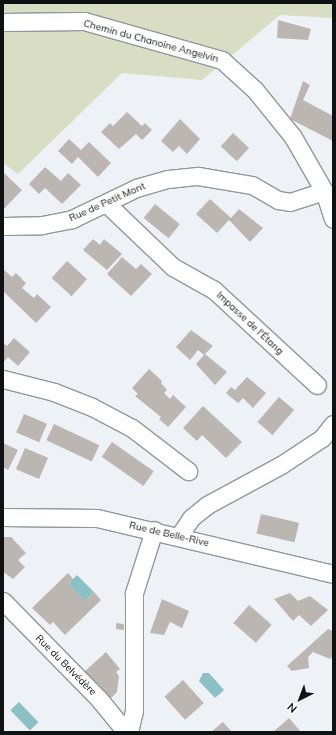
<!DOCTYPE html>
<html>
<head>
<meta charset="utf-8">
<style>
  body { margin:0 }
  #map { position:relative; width:336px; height:735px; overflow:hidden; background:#eef2f7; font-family:Mulish,sans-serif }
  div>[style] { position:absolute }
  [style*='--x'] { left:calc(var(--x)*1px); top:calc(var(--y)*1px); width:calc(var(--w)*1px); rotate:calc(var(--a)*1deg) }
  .green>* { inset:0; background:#d8ddc3 }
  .water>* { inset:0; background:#8bc0c4; transform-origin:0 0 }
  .building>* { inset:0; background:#bbb6b2; transform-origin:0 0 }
  .roads { filter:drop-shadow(1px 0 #93979b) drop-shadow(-1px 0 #93979b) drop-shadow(0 1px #93979b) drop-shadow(0 -1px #93979b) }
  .minor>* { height:17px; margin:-8.5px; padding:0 8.5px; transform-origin:8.5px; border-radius:8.5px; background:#fff }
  span { translate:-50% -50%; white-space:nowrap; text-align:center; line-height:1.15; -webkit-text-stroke:4px #fff; paint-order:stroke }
  .street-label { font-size:10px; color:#0f1112 }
  .frame { position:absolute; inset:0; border:4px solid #0f1112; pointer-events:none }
  .north { position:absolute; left:280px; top:679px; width:40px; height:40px; -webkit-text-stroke:3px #fff; paint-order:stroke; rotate:222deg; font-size:11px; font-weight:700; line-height:16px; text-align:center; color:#0f1112 }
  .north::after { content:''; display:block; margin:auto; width:14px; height:18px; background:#0f1112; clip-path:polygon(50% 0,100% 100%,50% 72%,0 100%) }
</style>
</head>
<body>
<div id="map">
  <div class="green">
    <div style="clip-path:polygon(3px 3px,333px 3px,333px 18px,280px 15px,202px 80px,122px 73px,18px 174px,3px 163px)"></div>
  </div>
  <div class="water">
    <div style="left:77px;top:575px;width:24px;height:13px;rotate:45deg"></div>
    <div style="clip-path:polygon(203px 673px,209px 673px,224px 690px,215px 698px,199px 681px)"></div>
    <div style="left:19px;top:702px;width:28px;height:12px;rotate:46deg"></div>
  </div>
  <div class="building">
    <div style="clip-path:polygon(278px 20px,311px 29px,308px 40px,277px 38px)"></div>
    <div style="clip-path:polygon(303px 81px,310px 85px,303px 100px,333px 116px,333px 141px,290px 119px)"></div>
    <div style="clip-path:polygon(127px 112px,142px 126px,145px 123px,152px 130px,142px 140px,136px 134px,119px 149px,101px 132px,110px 123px,113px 126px)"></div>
    <div style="clip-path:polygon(180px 119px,200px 139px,187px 154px,179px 146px,173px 152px,161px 141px)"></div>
    <div style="left:233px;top:133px;width:22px;height:18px;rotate:43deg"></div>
    <div style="clip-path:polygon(69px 139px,81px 150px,89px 142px,111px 163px,98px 177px,78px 157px,72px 164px,58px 151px)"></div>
    <div style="clip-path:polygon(45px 167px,61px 181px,68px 173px,81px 185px,62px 204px,45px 188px,39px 194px,29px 184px)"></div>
    <div style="clip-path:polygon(3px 172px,22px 190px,3px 210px)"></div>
    <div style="clip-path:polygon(210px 199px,231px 218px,239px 209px,263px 228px,250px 242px,229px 220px,217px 233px,196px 214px)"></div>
    <div style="left:155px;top:204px;width:32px;height:18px;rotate:39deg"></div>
    <div style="clip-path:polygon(93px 239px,100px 245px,104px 239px,122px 254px,107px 270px,83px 250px)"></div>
    <div style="clip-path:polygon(122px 257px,136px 269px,141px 264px,152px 274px,131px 296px,107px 274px)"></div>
    <div style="left:67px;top:261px;width:27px;height:23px;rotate:42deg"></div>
    <div style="clip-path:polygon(3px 269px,12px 277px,16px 273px,26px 283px,22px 288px,34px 298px,37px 294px,51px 307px,36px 323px,3px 291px)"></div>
    <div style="clip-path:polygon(191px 330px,213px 346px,205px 354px,227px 372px,215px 385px,196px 364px,204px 355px,198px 350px,190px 360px,176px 347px)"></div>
    <div style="clip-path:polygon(14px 338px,30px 352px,18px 366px,8px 357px,3px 363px,3px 343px,7px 346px)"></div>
    <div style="clip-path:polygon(149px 369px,162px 381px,161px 383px,167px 390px,164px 393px,170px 399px,173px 395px,186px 407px,168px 427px,159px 419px,161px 417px,135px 396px,138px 394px,132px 388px)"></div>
    <div style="clip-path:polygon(247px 377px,266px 393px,253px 408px,243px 398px,238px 403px,226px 393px,231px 387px,235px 390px)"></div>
    <div style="left:279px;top:397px;width:20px;height:33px;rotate:41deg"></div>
    <div style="clip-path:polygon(203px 406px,242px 442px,226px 458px,202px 435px,197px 441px,183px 428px)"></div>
    <div style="left:24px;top:414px;width:25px;height:20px;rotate:23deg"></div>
    <div style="left:54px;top:424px;width:50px;height:18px;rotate:25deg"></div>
    <div style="left:112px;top:442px;width:51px;height:18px;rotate:35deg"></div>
    <div style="clip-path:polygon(3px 443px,18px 450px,8px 470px,3px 467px)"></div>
    <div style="left:25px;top:448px;width:25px;height:23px;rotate:23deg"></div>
    <div style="left:261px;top:514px;width:39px;height:20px;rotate:13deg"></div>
    <div style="clip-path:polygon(3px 537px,11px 537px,26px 553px,18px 560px,25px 567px,13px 579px,3px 572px)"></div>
    <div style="clip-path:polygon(68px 573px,73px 579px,68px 584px,85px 601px,94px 592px,101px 600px,65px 635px,53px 622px,50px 625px,32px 608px)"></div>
    <div style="clip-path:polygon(290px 593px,298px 601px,310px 596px,328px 610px,311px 626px,299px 615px,293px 621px,274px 599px)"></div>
    <div style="clip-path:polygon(162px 599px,189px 611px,182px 628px,170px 622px,164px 635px,150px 633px)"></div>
    <div style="left:249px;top:605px;width:30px;height:24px;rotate:41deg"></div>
    <div style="clip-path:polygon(116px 623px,124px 624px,124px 630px,116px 629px)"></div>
    <div style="clip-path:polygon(328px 629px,333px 631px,333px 656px,330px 659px,313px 652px,308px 657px,309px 668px,292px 671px,287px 666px)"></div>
    <div style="clip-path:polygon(106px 652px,120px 669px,116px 672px,119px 676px,117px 692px,110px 699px,84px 672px)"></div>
    <div style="left:183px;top:680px;width:31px;height:25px;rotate:48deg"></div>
    <div style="clip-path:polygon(289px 718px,301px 732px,273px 732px)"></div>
    <div style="clip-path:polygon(223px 722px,232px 732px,211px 732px)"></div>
  </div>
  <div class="roads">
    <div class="minor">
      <div style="--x:3;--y:22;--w:81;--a:-0.7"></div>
      <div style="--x:84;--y:21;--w:143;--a:15.8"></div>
      <div style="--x:222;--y:60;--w:45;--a:42.3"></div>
      <div style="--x:255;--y:90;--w:60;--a:51"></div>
      <div style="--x:293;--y:137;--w:62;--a:60.1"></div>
      <div style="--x:324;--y:191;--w:29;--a:72"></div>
      <div style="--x:107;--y:204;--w:91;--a:43.7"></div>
      <div style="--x:173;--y:267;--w:47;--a:29.3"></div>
      <div style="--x:214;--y:290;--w:140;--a:42.7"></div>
      <div style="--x:3;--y:226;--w:39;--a:-1"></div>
      <div style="--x:42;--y:225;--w:31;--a:-11"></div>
      <div style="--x:72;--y:219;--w:71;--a:-25.8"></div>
      <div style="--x:136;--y:188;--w:33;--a:-16"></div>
      <div style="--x:168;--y:179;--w:30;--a:-6"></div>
      <div style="--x:198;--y:176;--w:55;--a:9.5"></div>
      <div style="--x:252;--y:185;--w:30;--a:30"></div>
      <div style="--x:278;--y:200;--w:12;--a:9"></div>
      <div style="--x:290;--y:202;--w:36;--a:-18"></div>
      <div style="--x:3;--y:379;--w:53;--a:14.3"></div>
      <div style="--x:54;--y:392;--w:41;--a:21.5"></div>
      <div style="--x:92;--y:407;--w:45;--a:27.7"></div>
      <div style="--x:132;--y:428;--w:71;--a:37.5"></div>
      <div style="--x:3;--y:517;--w:94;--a:0.6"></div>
      <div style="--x:97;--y:518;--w:243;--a:13.3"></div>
      <div style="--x:179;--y:536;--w:22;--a:-56"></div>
      <div style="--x:191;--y:518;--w:21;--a:-39"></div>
      <div style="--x:207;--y:505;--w:84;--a:-28.4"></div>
      <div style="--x:281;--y:465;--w:49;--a:-33.4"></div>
      <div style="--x:322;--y:438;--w:18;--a:-52"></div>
      <div style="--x:3;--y:601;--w:137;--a:45.6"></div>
      <div style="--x:99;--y:699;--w:43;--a:50.7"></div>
      <div style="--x:129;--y:732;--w:22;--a:-77"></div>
      <div style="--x:134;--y:711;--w:118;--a:-90"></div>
      <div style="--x:134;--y:593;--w:66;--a:-72.4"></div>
    </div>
  </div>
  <div class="street-label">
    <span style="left:151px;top:41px;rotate:15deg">Chemin du Chanoine Angelvin</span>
    <span style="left:107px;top:202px;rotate:-24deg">Rue de Petit Mont</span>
    <span style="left:250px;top:323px;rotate:43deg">Impasse de l'Étang</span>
    <span style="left:169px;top:534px;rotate:13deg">Rue de Belle-Rive</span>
    <span style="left:66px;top:665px;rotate:45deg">Rue du Belvédère</span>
  </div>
  <div class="frame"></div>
  <div class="north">N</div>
</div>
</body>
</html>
